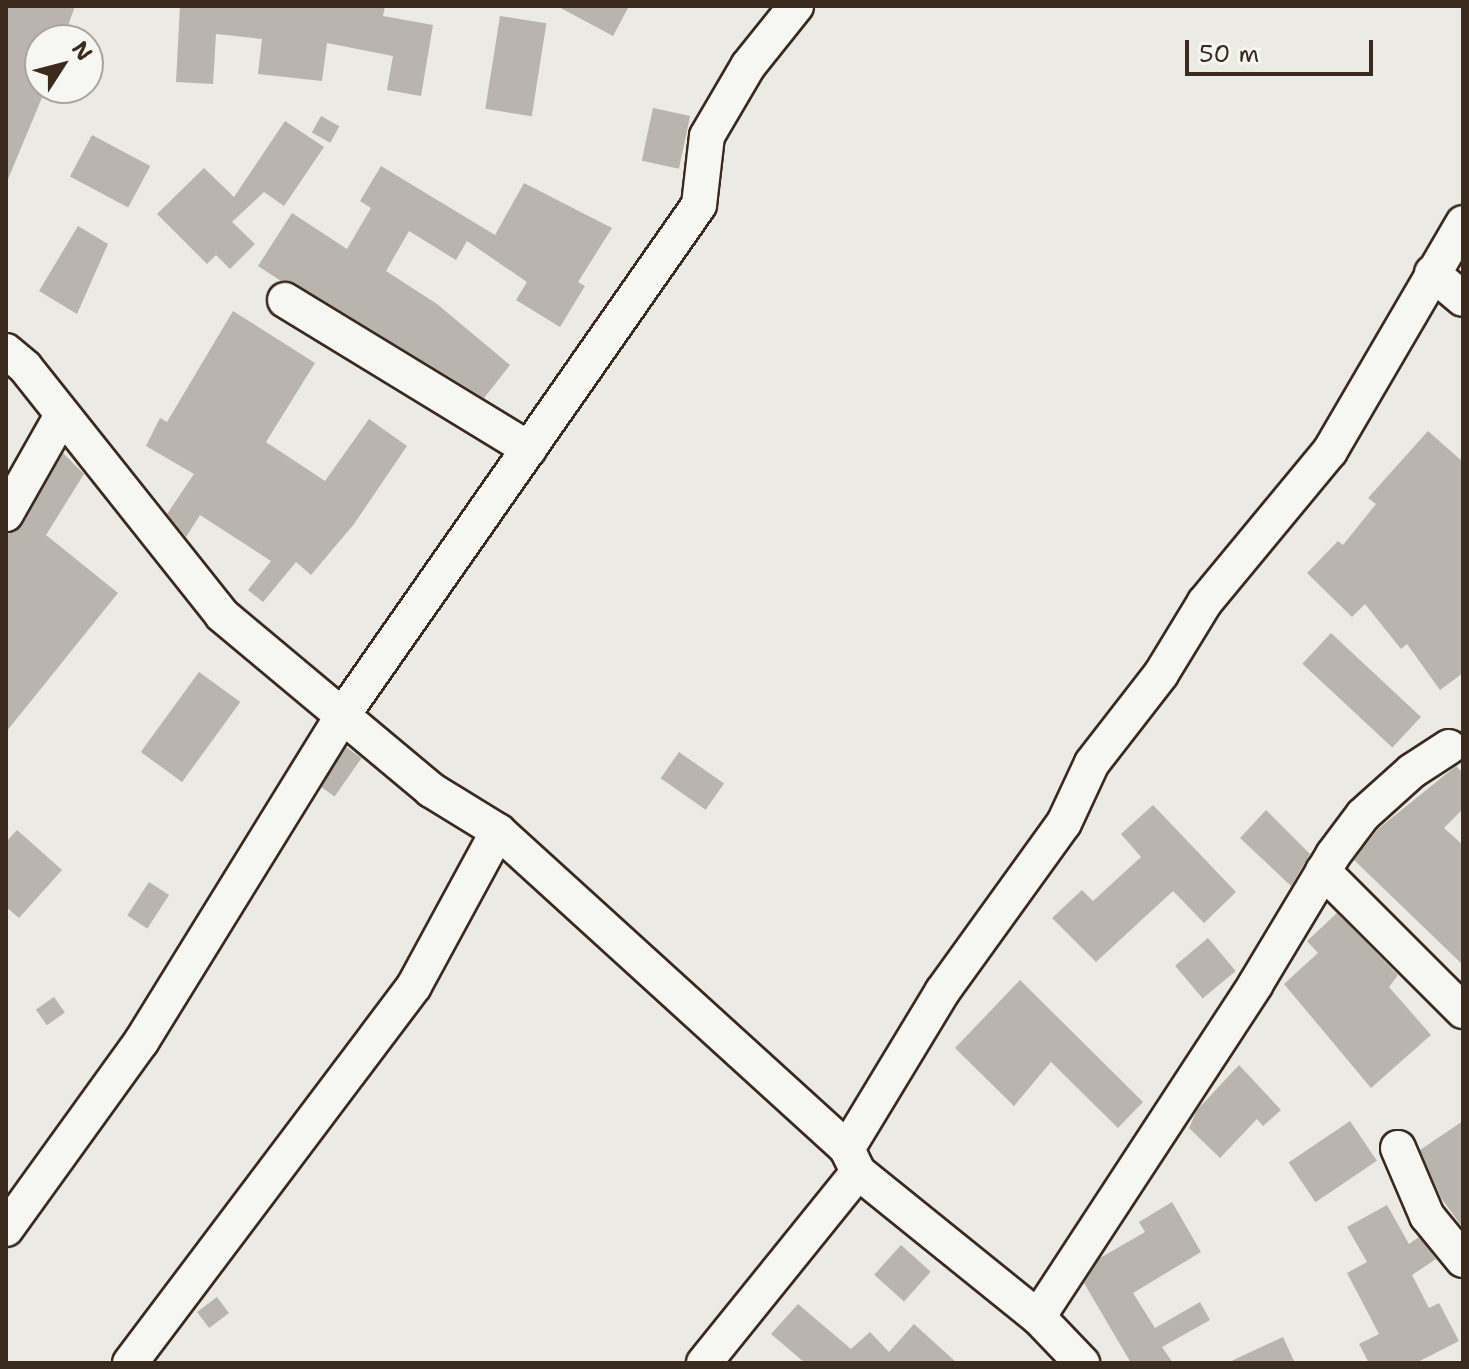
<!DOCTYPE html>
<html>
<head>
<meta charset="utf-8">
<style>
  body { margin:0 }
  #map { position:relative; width:1469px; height:1369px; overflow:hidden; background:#ebeae5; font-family:"Shantell Sans",sans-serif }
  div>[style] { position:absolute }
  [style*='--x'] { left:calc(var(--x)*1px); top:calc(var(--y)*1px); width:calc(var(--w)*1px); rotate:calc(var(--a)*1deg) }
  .building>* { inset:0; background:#bab4ae; transform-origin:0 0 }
  .roads { filter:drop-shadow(2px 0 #3b2a1e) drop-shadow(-2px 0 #3b2a1e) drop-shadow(0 2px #3b2a1e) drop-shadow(0 -2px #3b2a1e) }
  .minor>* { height:34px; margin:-17px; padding:0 17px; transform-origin:17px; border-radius:17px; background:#f6f6f2 }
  span { translate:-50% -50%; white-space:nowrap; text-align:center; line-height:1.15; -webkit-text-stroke:6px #f6f6f2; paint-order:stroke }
  .frame { position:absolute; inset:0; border:8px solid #3b2a1e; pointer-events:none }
  .north { position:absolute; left:24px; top:24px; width:80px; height:80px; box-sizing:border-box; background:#f6f6f2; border:2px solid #aba49d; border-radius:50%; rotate:54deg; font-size:22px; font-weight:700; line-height:32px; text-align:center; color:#3b2a1e }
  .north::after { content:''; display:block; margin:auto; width:28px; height:36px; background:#3b2a1e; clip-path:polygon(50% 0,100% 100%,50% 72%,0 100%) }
  .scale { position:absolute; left:1185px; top:40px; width:188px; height:36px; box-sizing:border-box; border:4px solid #3b2a1e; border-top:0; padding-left:10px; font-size:24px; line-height:28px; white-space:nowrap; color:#3b2a1e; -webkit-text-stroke:6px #f6f6f2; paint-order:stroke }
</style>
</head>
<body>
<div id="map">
  <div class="building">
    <div style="clip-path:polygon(6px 6px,75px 6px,63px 40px,40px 40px,40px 88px,46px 88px,6px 184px)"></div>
    <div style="clip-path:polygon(180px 6px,385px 6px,383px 16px,433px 25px,421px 96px,387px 90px,393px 56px,327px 43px,322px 81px,258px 74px,262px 39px,216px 34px,213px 84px,176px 82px)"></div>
    <div style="clip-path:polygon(557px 6px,629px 6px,613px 36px)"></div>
    <div style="left:500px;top:16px;width:47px;height:94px;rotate:9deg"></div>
    <div style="left:653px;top:108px;width:38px;height:54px;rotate:12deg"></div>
    <div style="left:321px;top:116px;width:21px;height:19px;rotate:29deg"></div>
    <div style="clip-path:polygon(285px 121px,324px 147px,284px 206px,264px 192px,232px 222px,255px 244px,230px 269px,216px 255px,207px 264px,157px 214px,204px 168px,234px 197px)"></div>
    <div style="left:92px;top:135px;width:66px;height:47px;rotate:28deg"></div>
    <div style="clip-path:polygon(381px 166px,495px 235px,524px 183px,612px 228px,578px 282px,585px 286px,560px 327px,516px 300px,527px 282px,467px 241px,456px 260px,409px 231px,386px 271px,437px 304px,510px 365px,484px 398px,295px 283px,281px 281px,258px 266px,292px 213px,347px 249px,371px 208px,360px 201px)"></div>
    <div style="clip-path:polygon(78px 226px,108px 244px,77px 314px,39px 291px)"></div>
    <div style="clip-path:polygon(233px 311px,315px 363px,266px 442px,325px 481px,369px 419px,407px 446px,354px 524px,311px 575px,296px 562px,263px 602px,248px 590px,271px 561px,200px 515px,186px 537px,167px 514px,194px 474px,146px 446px,160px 418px,167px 422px)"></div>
    <div style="clip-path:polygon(1428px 431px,1463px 462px,1463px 673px,1440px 690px,1407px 644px,1401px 649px,1365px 604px,1352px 617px,1307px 573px,1338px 541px,1343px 545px,1376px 504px,1368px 498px)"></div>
    <div style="clip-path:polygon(63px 453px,84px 474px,46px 535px,118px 593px,6px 732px,6px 534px,23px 524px)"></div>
    <div style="left:1331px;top:633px;width:123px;height:42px;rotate:43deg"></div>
    <div style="left:199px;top:672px;width:51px;height:99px;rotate:36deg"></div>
    <div style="left:346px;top:747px;width:19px;height:47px;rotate:35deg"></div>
    <div style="left:679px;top:752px;width:55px;height:32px;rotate:35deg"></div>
    <div style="clip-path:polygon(1456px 766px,1463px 773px,1463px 809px,1444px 828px,1463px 845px,1463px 965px,1354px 860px,1378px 829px)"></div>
    <div style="clip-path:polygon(1153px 805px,1236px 892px,1204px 923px,1173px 891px,1096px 962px,1052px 918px,1082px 890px,1093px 901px,1141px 857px,1121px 834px)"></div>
    <div style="clip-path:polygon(1266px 810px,1310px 854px,1291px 886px,1240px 838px)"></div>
    <div style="clip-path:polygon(17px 830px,62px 870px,19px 918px,6px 907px,6px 842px)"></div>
    <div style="left:149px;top:882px;width:24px;height:40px;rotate:33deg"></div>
    <div style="clip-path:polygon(1337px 913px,1398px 975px,1389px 987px,1431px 1035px,1371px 1088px,1284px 984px,1318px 953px,1307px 941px)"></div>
    <div style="left:1208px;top:938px;width:43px;height:43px;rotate:50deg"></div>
    <div style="clip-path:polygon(1020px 980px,1143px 1102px,1118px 1128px,1051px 1062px,1014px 1106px,955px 1048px)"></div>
    <div style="left:54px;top:997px;width:19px;height:22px;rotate:55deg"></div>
    <div style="clip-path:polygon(1239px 1065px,1281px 1110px,1263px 1126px,1257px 1119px,1220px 1158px,1189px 1128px,1197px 1110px)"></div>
    <div style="left:1350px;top:1121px;width:48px;height:74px;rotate:56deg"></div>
    <div style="clip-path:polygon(1463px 1121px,1463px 1228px,1441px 1198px,1420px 1150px)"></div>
    <div style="clip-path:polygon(1172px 1202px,1201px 1252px,1133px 1293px,1155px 1328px,1200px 1302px,1210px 1320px,1162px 1347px,1173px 1363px,1131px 1363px,1084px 1283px,1100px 1258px,1145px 1232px,1139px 1222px)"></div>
    <div style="clip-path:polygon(1387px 1205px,1409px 1244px,1419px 1237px,1436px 1259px,1412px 1275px,1429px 1308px,1439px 1303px,1459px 1341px,1416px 1363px,1369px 1363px,1359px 1344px,1379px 1334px,1347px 1273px,1367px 1262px,1347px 1227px)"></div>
    <div style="left:901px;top:1245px;width:40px;height:40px;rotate:42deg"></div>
    <div style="left:217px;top:1297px;width:20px;height:25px;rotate:53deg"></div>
    <div style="clip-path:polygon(798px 1304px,851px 1349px,870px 1332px,889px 1352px,914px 1324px,957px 1363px,805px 1363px,771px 1334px)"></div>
    <div style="clip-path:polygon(1283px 1337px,1295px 1363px,1227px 1363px)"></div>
  </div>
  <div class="roads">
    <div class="minor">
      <div style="--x:1432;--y:273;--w:40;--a:40"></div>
      <div style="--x:285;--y:300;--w:286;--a:31.4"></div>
      <div style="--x:6;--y:351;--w:25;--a:40"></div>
      <div style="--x:25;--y:367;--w:317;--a:51.5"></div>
      <div style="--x:222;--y:615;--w:273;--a:39.9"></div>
      <div style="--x:431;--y:790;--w:79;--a:31.5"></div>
      <div style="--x:498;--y:831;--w:472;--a:42.3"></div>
      <div style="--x:847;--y:1149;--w:25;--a:64"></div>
      <div style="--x:858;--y:1172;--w:231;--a:38.9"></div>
      <div style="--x:1038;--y:1317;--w:64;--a:46.3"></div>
      <div style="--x:6;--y:514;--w:114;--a:-60.5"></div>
      <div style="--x:1323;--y:871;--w:198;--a:45"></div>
      <div style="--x:1398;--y:1148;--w:74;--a:66.9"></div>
      <div style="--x:1427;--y:1216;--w:57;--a:50.7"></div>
      <div style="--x:847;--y:1149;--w:184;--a:-58.8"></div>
      <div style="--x:942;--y:992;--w:208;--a:-54.2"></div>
      <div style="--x:1064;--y:823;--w:66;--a:-65"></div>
      <div style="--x:1092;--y:763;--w:113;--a:-52.2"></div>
      <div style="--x:1161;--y:674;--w:84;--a:-58.6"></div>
      <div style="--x:1205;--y:602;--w:196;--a:-50.4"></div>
      <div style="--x:1330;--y:451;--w:264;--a:-59.7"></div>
      <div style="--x:6;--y:1229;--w:231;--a:-54.2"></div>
      <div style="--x:141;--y:1042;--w:383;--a:-58.3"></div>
      <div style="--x:342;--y:716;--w:623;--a:-55.06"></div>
      <div style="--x:699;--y:205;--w:69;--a:-83.4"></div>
      <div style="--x:707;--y:136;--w:81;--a:-59.6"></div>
      <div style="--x:748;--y:66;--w:77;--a:-51.3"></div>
      <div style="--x:1038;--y:1317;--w:397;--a:-56.8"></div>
      <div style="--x:1255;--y:985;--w:152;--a:-59"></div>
      <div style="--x:1333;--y:855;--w:50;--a:-53.1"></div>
      <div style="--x:1363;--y:815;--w:66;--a:-41.9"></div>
      <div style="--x:1412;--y:771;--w:44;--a:-33"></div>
      <div style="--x:130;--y:1363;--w:472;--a:-53"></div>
      <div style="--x:414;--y:986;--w:176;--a:-61.5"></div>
      <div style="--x:704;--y:1363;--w:245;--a:-51.1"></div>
    </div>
  </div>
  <div class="frame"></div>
  <div class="north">N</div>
  <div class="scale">50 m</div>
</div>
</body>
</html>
